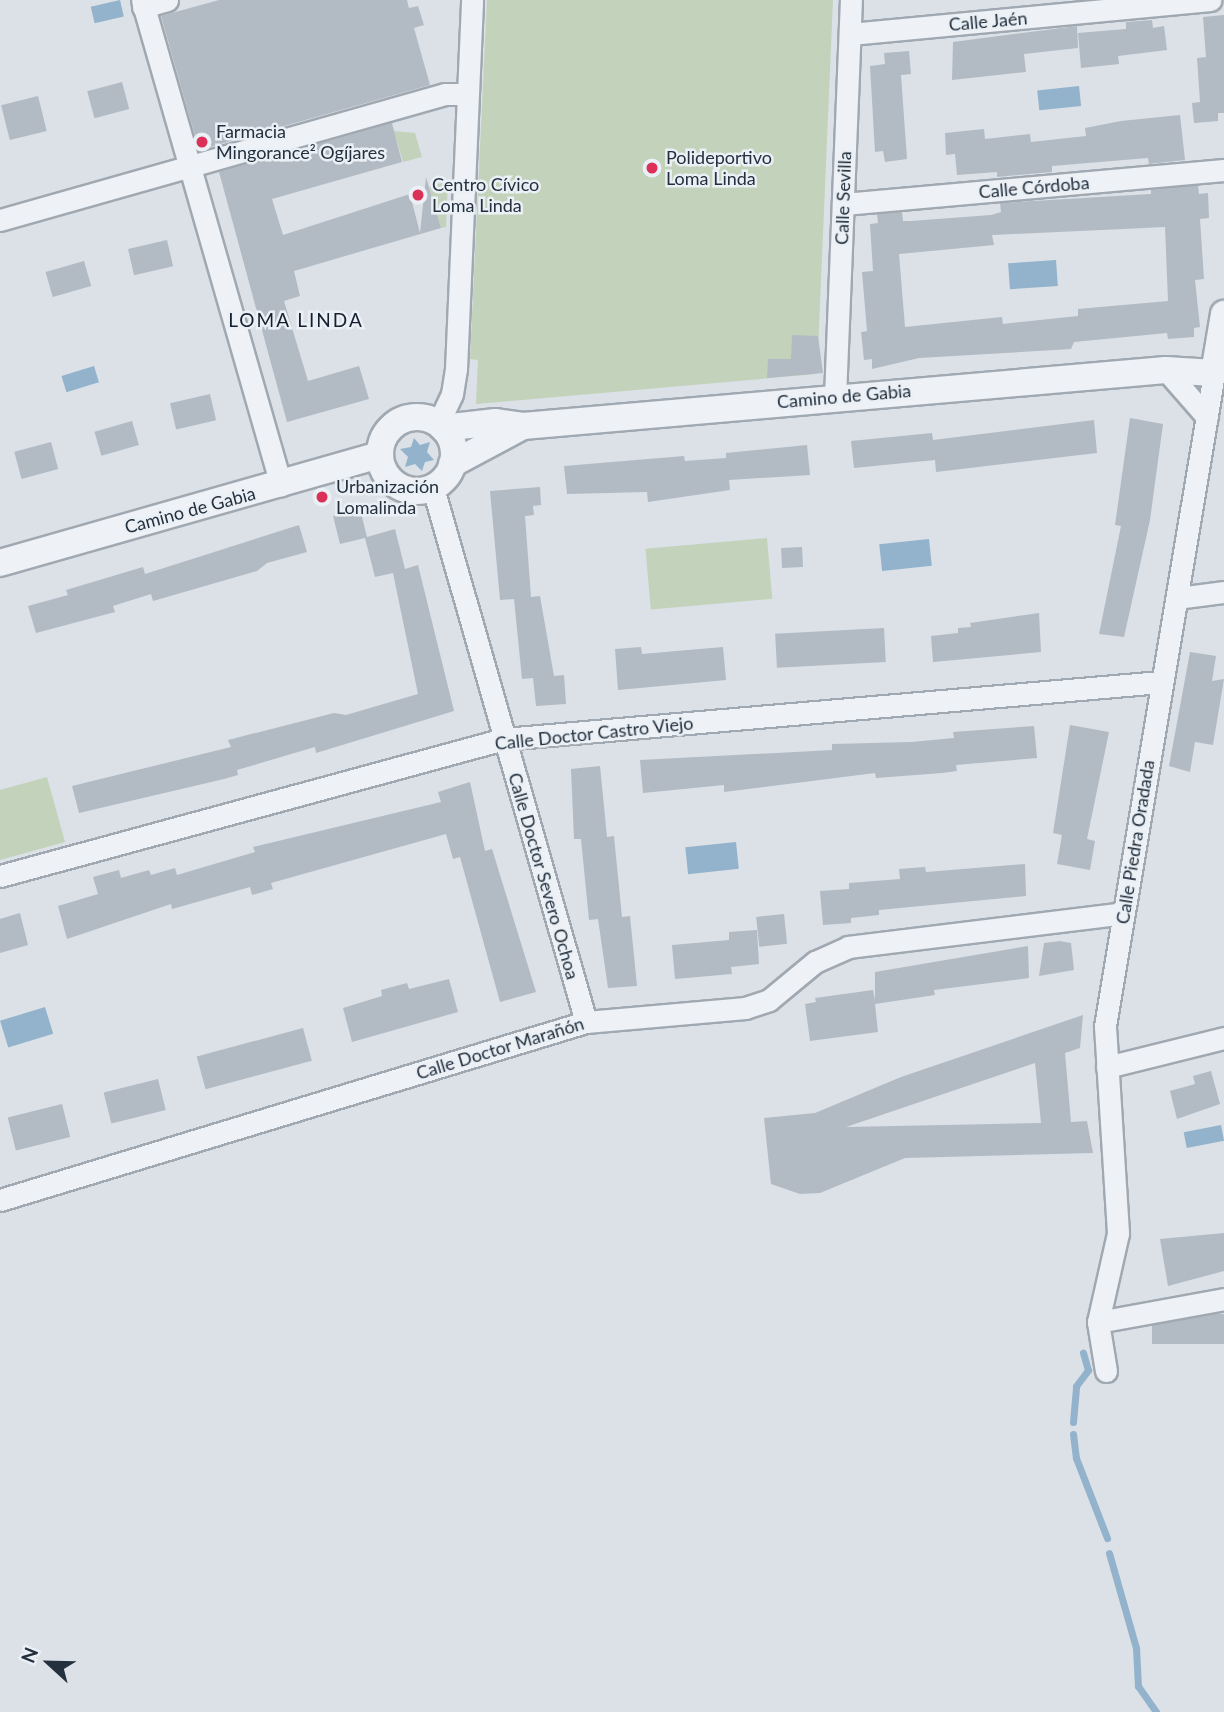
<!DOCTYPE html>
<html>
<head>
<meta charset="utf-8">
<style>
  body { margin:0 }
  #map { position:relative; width:1224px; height:1712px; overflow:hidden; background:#dbe1e7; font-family:Lato,sans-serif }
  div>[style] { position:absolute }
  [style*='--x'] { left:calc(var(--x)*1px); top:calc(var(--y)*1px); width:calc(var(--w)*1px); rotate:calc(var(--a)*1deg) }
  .green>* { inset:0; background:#c3d2bb; transform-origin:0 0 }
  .water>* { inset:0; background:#92b3cb; transform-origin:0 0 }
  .stream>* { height:7px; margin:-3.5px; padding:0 3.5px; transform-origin:3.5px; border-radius:3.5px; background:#92b3cb }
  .building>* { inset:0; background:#b2bac4; transform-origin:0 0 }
  .roads { filter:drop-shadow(2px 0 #a0a8b1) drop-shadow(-2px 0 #a0a8b1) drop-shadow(0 2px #a0a8b1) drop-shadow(0 -2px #a0a8b1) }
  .minor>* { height:21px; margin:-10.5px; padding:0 10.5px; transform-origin:10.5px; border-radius:10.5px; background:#eef1f5 }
  .tertiary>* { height:26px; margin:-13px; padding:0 13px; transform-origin:13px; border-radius:13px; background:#eef1f5 }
  .tertiary>.ring { margin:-13px; padding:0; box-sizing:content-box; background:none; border:26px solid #eef1f5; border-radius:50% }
  .dots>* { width:19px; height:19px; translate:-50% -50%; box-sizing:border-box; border:4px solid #eaf0f5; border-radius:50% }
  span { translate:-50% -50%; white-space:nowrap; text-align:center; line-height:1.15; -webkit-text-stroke:5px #eaf0f5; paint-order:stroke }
  .street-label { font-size:18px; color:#24303e }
  .poi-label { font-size:18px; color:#24303e }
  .left { translate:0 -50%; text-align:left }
  .neighbourhood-label { font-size:19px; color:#16212f; letter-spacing:2px }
  .north { position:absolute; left:14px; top:1628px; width:70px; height:70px; -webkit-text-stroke:5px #eaf0f5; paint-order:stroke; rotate:292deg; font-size:19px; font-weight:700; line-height:28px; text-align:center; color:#24303e }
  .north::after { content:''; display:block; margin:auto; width:24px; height:32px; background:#24303e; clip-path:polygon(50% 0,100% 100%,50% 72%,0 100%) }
</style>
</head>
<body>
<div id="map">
  <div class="green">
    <div style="clip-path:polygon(487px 0,833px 0,817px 374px,476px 404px,478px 360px,470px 359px)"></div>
    <div style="clip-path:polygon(394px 131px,415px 133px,422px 157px,403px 162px)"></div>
    <div style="clip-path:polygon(448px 181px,446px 227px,441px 228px,429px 187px)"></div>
    <div style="left:767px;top:538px;width:61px;height:122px;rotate:85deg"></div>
    <div style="clip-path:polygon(47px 777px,65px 842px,0 860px,0 790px)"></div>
  </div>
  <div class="water">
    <div style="left:120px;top:0;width:17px;height:30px;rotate:77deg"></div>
    <div style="left:1079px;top:86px;width:20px;height:42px;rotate:84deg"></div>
    <div style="left:1056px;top:260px;width:26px;height:48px;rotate:86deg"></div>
    <div style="left:94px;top:366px;width:17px;height:34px;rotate:73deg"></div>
    <div style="clip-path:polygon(414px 438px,420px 445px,430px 442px,427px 452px,434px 460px,425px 462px,422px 471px,415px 464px,405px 467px,408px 457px,400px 449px,411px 447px)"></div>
    <div style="left:929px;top:539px;width:27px;height:50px;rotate:84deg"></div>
    <div style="left:736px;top:842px;width:27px;height:51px;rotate:84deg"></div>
    <div style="left:45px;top:1007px;width:28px;height:47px;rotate:73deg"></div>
    <div style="left:1221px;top:1125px;width:16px;height:38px;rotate:79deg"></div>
  </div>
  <div class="stream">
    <div style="--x:1073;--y:1422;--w:36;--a:-85"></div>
    <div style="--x:1076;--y:1386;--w:20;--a:-53"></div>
    <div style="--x:1088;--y:1370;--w:18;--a:-106"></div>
    <div style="--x:1073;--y:1434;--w:24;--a:83"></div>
    <div style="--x:1076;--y:1458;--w:86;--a:68.8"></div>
    <div style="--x:1109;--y:1553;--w:99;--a:74.1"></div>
    <div style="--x:1136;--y:1648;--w:38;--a:87"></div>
    <div style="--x:1138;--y:1686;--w:32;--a:55"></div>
  </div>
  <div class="building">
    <div style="clip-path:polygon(219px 0,407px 0,409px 8px,418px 6px,424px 25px,414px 28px,430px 85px,199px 150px,161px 16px)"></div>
    <div style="clip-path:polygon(1224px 15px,1224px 113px,1218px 113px,1218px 121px,1194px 123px,1192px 103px,1200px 102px,1197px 58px,1206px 57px,1203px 17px)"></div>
    <div style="clip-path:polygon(1152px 20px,1153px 28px,1164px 26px,1167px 50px,1118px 56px,1119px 64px,1081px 68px,1078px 33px,1126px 29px,1126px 22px)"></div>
    <div style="clip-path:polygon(1077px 26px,1078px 48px,1024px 54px,1026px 72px,952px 80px,953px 42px)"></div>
    <div style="clip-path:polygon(909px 51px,911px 74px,901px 75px,907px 159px,885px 162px,883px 151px,875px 152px,870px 66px,885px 64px,884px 53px)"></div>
    <div style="left:122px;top:82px;width:28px;height:36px;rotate:75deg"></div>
    <div style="left:38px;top:96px;width:36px;height:38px;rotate:76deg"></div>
    <div style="clip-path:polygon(1180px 115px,1185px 160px,1149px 164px,1148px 158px,1052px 166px,1052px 172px,997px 177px,997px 172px,957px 175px,955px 154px,946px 155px,945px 133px,984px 129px,985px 139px,1030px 134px,1031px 142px,1086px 136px,1085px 128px,1121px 121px)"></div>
    <div style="clip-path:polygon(392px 123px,402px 162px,272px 199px,283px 235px,410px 194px,420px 233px,426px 177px,441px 228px,294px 271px,300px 296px,284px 301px,308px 381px,359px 366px,369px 399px,287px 422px,219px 172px)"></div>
    <div style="clip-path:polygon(evenodd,1198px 185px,1199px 194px,1208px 193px,1209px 218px,1200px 219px,1204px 279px,1195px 280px,1200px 327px,1194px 328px,1194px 337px,1168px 339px,1167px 333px,1074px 342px,1071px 349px,919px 358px,872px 369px,872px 359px,864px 360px,861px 332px,867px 331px,862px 272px,873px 271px,870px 224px,878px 223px,877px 214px,902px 212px,903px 221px,911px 221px,991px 215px,1001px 212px,1000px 203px,1151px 194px,1151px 190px,1198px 185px,1165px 227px,1168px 301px,1078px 309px,1078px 316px,1021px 322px,1003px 324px,1002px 317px,905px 327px,899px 254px,994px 245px,992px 235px,1165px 227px)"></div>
    <div style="left:167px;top:240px;width:27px;height:40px;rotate:77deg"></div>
    <div style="left:84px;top:261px;width:26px;height:40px;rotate:74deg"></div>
    <div style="clip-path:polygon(792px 335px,818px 336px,823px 373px,767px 378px,768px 359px,791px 359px)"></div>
    <div style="left:210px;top:394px;width:27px;height:41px;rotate:77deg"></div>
    <div style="clip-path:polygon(1130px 418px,1163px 424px,1150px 520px,1124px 637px,1099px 634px,1121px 526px,1115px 525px)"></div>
    <div style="clip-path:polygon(1094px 420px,1097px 453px,936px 472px,935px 460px,854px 468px,851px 441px,932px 433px,933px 440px)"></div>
    <div style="left:132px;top:421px;width:25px;height:39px;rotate:74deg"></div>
    <div style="left:51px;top:442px;width:28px;height:38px;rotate:75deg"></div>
    <div style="clip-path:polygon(807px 445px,810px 475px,729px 480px,730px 490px,648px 502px,647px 492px,567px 494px,564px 466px,684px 456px,685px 461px,726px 458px,726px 453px)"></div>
    <div style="clip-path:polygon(540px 487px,541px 505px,533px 506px,534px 515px,525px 516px,531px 597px,540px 596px,554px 676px,564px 675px,566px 704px,536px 706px,533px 678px,522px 679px,514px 599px,500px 600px,490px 491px)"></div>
    <div style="clip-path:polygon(360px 509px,367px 537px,395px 529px,405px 569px,418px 565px,454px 711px,316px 753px,315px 747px,237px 770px,238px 775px,224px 779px,79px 813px,72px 786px,231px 747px,228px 740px,334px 713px,346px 715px,418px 694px,393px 573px,375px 577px,365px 538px,340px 544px,333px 516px)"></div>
    <div style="clip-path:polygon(299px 525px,307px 552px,267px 563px,257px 571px,153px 601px,151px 594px,113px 606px,115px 612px,36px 633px,28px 606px,68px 595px,66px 590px,143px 567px,145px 574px)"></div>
    <div style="left:802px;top:547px;width:20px;height:21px;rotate:87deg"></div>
    <div style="clip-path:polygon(1039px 613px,1041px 652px,933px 662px,931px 636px,958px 633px,958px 628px,971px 627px,970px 623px)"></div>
    <div style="left:884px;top:628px;width:34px;height:109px;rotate:87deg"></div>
    <div style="clip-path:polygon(641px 647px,642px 654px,723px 647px,726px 680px,618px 690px,615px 649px)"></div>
    <div style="clip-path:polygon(1190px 652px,1216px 656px,1212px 681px,1224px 679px,1213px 745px,1195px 742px,1190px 772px,1169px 766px)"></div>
    <div style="clip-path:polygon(1070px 725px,1109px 732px,1087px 839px,1095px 841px,1090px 870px,1057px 864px,1062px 835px,1053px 833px)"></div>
    <div style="clip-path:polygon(1034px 726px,1037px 758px,956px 765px,957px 771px,942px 773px,876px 778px,875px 773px,724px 792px,724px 785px,643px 793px,640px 760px,832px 750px,832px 744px,912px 742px,954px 738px,953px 732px)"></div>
    <div style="clip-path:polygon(600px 766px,607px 837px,614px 836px,622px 917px,630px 916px,637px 986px,608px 988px,598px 919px,589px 920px,581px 839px,574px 839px,571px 769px)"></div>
    <div style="clip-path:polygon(470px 782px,485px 851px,492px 849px,536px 992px,500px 1002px,460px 857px,453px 859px,446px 834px,271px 883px,273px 889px,252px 895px,250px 887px,172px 909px,171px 904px,67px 939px,58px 906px,98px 894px,93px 877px,119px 870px,121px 878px,149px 870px,151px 875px,175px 868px,177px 875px,255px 852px,253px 847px,441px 802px,438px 792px)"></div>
    <div style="clip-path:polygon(1025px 864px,1026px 896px,879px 910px,879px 915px,851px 918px,851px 923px,823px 925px,820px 891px,849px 889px,849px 883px,900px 879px,899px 869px,925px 867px,926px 872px)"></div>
    <div style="clip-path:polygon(20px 913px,28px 945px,0 953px,0 919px)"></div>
    <div style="left:784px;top:914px;width:30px;height:28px;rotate:84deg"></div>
    <div style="clip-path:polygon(757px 930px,759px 964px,731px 967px,732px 974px,675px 979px,672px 945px,729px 940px,729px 932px)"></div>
    <div style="clip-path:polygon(1060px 941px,1071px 943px,1074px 970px,1039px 976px,1044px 943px)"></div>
    <div style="clip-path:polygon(1028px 946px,1029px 978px,934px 990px,935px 995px,875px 1004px,878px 1032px,810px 1041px,805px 1004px,816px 1002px,815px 998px,873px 990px,875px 1000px,875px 972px)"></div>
    <div style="clip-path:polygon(449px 979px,458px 1012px,352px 1042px,343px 1008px,382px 996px,381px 990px,407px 983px,409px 989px)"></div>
    <div style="clip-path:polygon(evenodd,1083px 1015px,1080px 1048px,1065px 1053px,1071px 1122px,1087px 1121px,1093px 1153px,905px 1158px,820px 1193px,800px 1194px,771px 1184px,764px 1118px,815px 1113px,901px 1077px,1083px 1015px,1035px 1063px,1041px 1123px,846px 1127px,1035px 1063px)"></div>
    <div style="left:303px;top:1028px;width:34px;height:110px;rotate:75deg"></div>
    <div style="clip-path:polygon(1211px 1071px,1220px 1104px,1177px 1119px,1170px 1091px,1195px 1084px,1193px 1076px)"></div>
    <div style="left:158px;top:1079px;width:32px;height:56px;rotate:76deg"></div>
    <div style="left:62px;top:1104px;width:34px;height:56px;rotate:76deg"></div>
    <div style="clip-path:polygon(1224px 1233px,1224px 1271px,1168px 1286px,1160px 1239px)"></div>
    <div style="left:1224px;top:1314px;width:30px;height:72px;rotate:90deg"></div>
  </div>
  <div class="roads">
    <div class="minor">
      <div style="--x:142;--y:0;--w:505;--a:74.01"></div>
      <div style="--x:143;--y:7;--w:25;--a:-16"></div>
      <div style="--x:850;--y:34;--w:362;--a:-5.4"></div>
      <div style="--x:843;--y:204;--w:383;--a:-5.1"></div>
      <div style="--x:0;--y:220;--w:462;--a:-15.8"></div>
      <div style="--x:445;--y:94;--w:22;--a:0"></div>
      <div style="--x:1166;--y:370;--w:62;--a:48.9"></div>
      <div style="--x:835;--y:397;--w:397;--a:-87.7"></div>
      <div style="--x:438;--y:424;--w:33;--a:-65"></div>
      <div style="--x:452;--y:394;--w:25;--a:-81"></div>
      <div style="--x:456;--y:369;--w:369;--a:-87.5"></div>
      <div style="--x:433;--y:488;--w:555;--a:74.01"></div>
      <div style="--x:1177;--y:598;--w:47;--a:-7.3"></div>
      <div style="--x:0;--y:876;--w:522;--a:-15.21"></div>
      <div style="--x:504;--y:739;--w:659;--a:-4.96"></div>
      <div style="--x:1107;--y:1067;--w:121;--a:-13.9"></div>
      <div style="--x:0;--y:1200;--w:612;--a:-16.9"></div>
      <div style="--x:586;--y:1022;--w:160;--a:-5"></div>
      <div style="--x:745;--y:1008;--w:25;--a:-18"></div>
      <div style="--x:769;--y:1000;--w:60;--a:-39.6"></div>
      <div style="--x:815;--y:962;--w:36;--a:-24"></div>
      <div style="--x:848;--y:947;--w:277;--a:-7"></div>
      <div style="--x:1098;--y:1322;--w:128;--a:-10.3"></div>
      <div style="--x:1106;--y:1371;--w:50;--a:-99.3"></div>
      <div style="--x:1098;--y:1322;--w:91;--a:-77.3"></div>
      <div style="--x:1118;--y:1233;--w:207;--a:-93.6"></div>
      <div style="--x:1105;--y:1026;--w:662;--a:-80.52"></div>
    </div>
    <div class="tertiary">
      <div class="ring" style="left:380px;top:417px;width:48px;height:48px"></div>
      <div style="--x:443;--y:428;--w:53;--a:-6.5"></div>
      <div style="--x:496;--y:422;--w:27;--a:8"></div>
      <div style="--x:523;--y:426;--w:645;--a:-4.98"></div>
      <div style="--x:1166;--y:370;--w:48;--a:3.6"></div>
      <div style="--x:1214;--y:373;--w:60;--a:-80.4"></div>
      <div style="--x:452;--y:464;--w:78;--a:-28.2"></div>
      <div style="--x:0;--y:563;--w:395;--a:-15.9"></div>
    </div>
  </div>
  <div class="dots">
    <div style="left:202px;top:142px;background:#db3159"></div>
    <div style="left:652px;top:168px;background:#db3159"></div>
    <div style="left:418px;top:195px;background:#db3159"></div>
    <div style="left:322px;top:497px;background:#db3159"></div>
  </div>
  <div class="street-label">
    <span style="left:988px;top:21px;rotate:-5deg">Calle Jaén</span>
    <span style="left:1034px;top:187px;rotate:-5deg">Calle Córdoba</span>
    <span style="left:843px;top:198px;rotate:-88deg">Calle Sevilla</span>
    <span style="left:844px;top:396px;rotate:-5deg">Camino de Gabia</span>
    <span style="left:190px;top:510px;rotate:-15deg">Camino de Gabia</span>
    <span style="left:594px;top:733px;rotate:-6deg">Calle Doctor Castro Viejo</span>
    <span style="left:1135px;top:842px;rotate:-81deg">Calle Piedra Oradada</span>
    <span style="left:544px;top:876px;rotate:74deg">Calle Doctor Severo Ochoa</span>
    <span style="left:500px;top:1048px;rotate:-17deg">Calle Doctor Marañón</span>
  </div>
  <div class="poi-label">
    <span class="left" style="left:216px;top:142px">Farmacia<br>Mingorance² Ogíjares</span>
    <span class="left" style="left:666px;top:168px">Polideportivo<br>Loma Linda</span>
    <span class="left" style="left:432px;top:195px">Centro Cívico<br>Loma Linda</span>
    <span class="left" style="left:336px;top:497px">Urbanización<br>Lomalinda</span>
  </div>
  <div class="neighbourhood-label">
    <span style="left:296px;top:320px">LOMA LINDA</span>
  </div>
  <div class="north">N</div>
</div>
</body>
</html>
